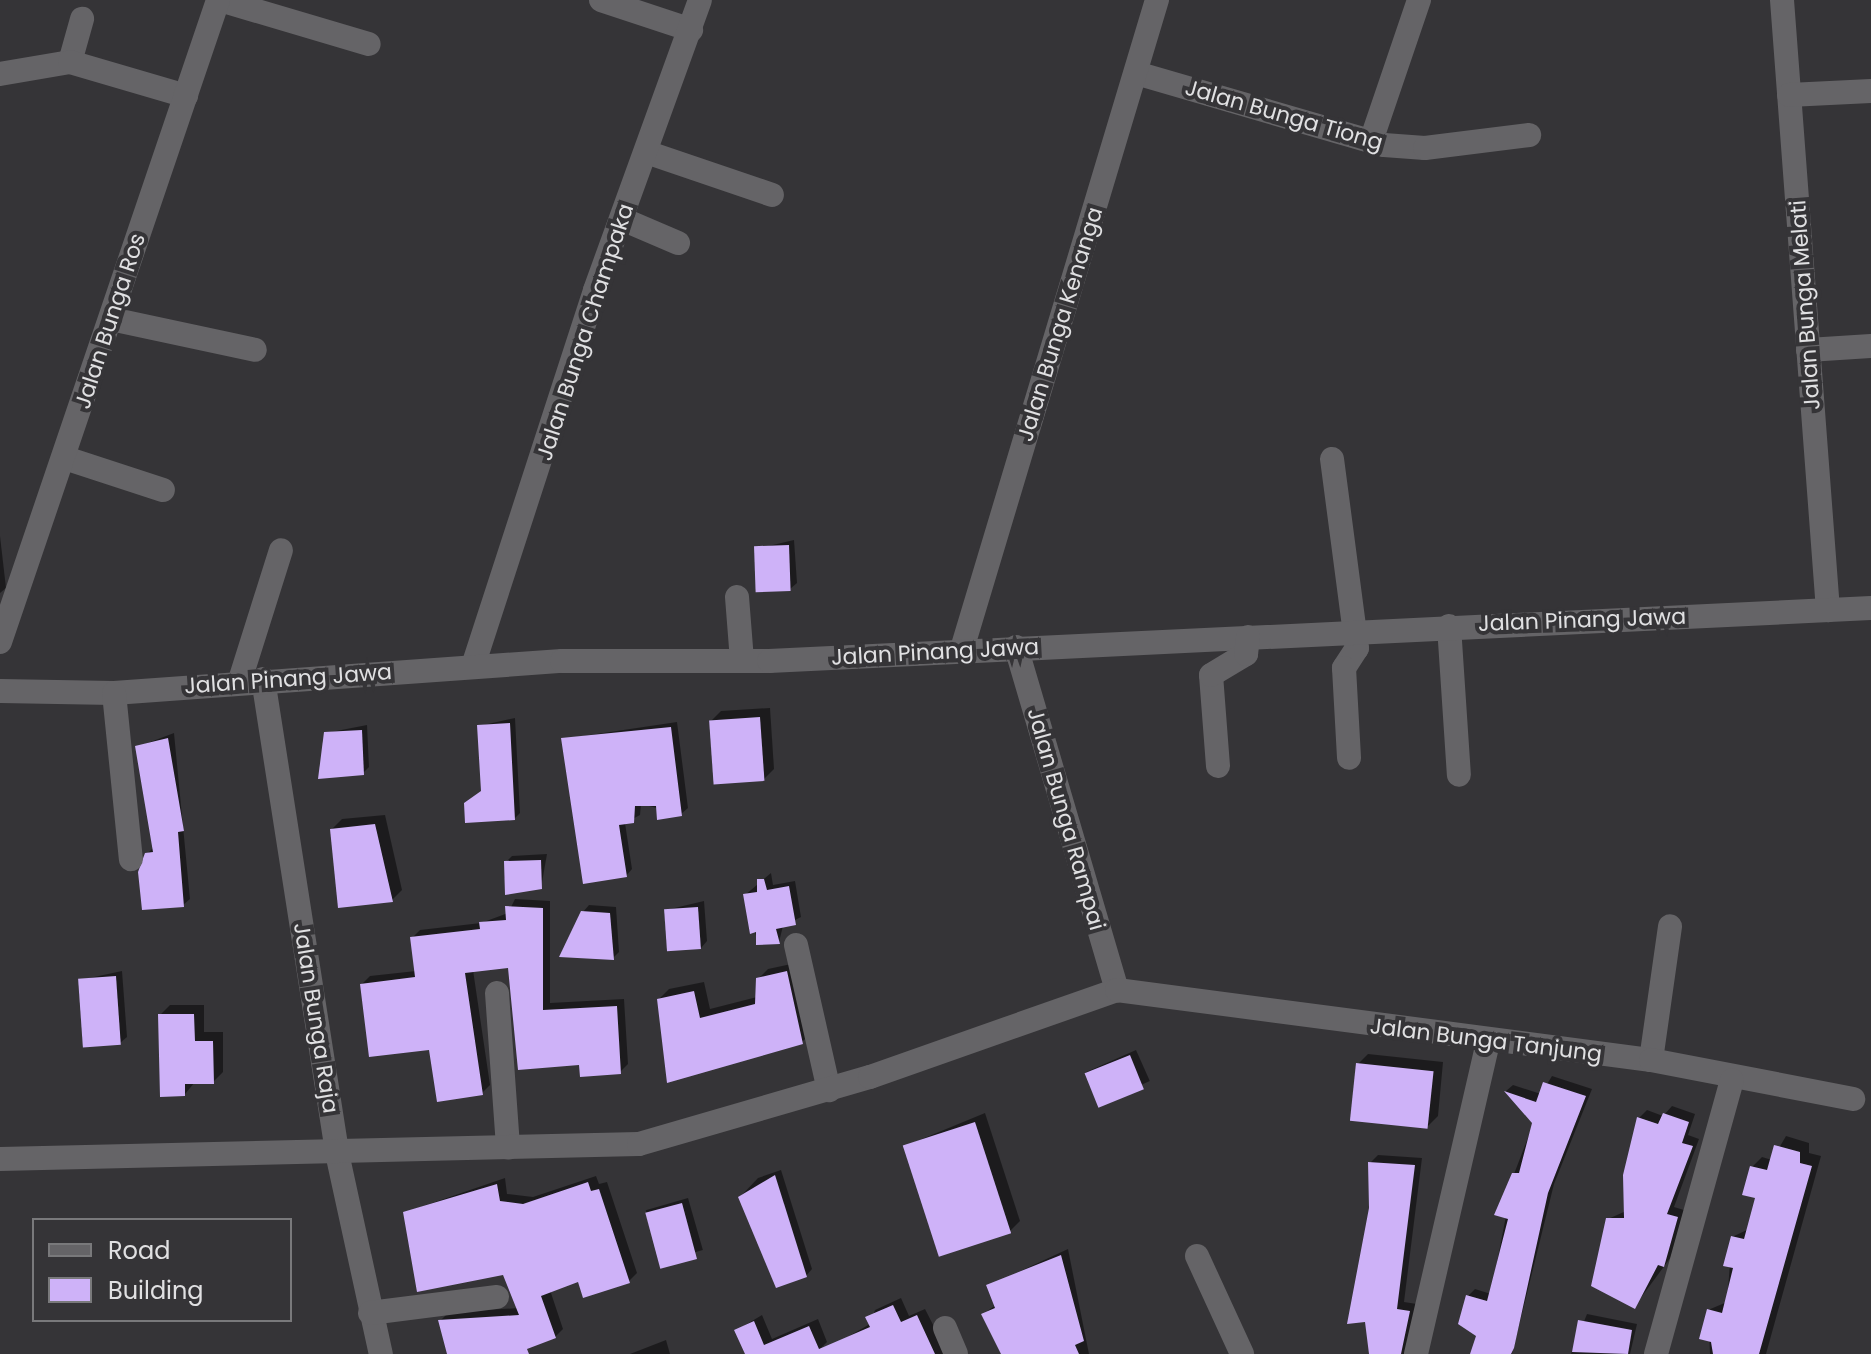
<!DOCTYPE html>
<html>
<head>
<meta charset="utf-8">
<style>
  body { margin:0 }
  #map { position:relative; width:1871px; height:1354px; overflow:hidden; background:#353437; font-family:Poppins,sans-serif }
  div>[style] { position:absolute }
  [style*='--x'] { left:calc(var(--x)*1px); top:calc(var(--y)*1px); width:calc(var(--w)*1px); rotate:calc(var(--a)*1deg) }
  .shadow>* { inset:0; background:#0007; transform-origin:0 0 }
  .building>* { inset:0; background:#ceb2f8; transform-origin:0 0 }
  .minor>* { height:24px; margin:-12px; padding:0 12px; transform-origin:12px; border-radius:12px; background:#656467 }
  span { translate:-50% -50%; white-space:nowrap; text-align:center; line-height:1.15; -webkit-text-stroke:8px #353437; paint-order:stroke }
  .street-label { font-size:22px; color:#e0e0e2 }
  .legend { position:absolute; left:32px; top:1218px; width:260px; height:104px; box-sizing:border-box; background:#353437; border:2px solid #79797b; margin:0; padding:10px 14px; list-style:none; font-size:24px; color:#e0e0e2 }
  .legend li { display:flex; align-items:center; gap:16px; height:40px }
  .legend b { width:40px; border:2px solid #79797b }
</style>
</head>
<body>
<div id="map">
  <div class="shadow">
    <div style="clip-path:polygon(0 536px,6px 588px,0 593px)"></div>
    <div style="clip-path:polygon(794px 540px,797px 583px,790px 589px,756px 549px)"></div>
    <div style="clip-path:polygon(770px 708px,774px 769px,764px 779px,711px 721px,721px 711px)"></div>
    <div style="clip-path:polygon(515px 718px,520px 813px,514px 819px,466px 803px,483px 790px,479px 726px)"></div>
    <div style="clip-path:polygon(677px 722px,688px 808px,681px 814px,641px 804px,640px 815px,625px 823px,632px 869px,626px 876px,563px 739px)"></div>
    <div style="clip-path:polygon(367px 725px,369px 767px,363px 773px,326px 733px)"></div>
    <div style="clip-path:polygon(174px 733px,190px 899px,183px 905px,147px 854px,154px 847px,137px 747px)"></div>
    <div style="clip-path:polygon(385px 815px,402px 890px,392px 900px,332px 829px,342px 819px)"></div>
    <div style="clip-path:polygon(547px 854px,541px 888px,506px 862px,512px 856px)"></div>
    <div style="clip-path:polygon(771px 873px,773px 885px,795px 881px,801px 917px,783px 926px,779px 942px,758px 943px,745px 895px)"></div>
    <div style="clip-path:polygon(515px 899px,550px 901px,550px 1003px,624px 999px,628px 1064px,620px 1072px,581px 1063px,510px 965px,473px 970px,490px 1085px,482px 1093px,362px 984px,370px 976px,416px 971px,412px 938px,420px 930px,481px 923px,508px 913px)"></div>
    <div style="clip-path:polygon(704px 901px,707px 941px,701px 948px,666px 910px)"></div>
    <div style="clip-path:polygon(589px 905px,616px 907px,619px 952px,613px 958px,583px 912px)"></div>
    <div style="clip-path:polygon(796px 963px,812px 1032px,802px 1042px,669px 1080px,659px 999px,669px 989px,704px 982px,710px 1009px,757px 997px,758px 979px,768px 969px)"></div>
    <div style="clip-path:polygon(122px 971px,127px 1037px,120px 1043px,80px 980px)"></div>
    <div style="clip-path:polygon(170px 1005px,204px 1005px,204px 1032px,223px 1032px,223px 1072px,213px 1082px,195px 1082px,185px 1094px,160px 1015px)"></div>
    <div style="left:1136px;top:1050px;width:34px;height:55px;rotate:66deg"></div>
    <div style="clip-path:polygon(1368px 1054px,1443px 1062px,1438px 1116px,1428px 1126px,1358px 1064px)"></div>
    <div style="clip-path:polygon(1552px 1076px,1592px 1089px,1554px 1184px,1512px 1354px,1472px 1354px,1478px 1335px,1468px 1296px,1475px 1289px,1491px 1294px,1514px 1174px,1534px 1122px,1506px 1091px,1513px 1085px,1541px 1094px)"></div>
    <div style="clip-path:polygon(1672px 1106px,1695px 1114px,1688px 1135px,1699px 1139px,1674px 1207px,1684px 1210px,1671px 1257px,1634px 1307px,1608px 1219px,1626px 1211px,1639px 1118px,1647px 1110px,1663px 1116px)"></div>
    <div style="clip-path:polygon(985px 1113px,1020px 1221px,1010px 1231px,905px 1146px)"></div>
    <div style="clip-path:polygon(1786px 1136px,1809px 1143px,1809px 1153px,1821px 1156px,1766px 1354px,1710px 1354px,1708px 1310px,1727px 1302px,1732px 1237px,1749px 1229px,1757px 1197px,1752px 1167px,1762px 1157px,1772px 1160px)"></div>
    <div style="clip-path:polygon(1378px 1155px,1422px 1158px,1404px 1302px,1417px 1304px,1409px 1354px,1371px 1354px,1370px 1163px)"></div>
    <div style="clip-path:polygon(781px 1170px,812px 1269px,806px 1276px,740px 1197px,758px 1178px)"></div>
    <div style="clip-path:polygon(596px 1176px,599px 1184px,607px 1182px,637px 1273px,629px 1281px,579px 1279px,550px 1290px,563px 1329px,555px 1337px,500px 1354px,448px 1354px,441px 1320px,449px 1312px,519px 1308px,504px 1272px,406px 1212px,505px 1178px,507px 1194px,533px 1197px)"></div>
    <div style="left:688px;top:1198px;width:54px;height:44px;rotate:74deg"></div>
    <div style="clip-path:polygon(1068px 1249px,1089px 1354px,1003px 1354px,983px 1314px,996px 1305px,988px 1286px)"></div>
    <div style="clip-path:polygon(901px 1298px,909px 1316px,925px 1309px,948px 1354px,851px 1354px,844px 1339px,870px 1324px,875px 1310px)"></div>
    <div style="clip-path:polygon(1587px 1314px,1637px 1324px,1630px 1354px,1571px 1354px)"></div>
    <div style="clip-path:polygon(762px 1315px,772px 1339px,818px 1319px,827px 1342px,815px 1354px,747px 1354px,737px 1330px)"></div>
    <div style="clip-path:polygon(666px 1340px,670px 1354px,630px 1354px)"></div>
  </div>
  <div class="building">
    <div style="left:789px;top:545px;width:46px;height:35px;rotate:88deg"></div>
    <div style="left:760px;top:717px;width:64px;height:51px;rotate:86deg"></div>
    <div style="clip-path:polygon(510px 723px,515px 820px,465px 823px,464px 803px,481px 791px,477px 725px)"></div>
    <div style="clip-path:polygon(671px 727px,682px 816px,657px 820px,656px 806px,635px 806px,634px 823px,619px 825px,627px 877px,583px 884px,561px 738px)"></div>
    <div style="clip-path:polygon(362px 730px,364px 775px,318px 779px,324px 732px)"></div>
    <div style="clip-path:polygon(168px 738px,184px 831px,178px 832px,184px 907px,142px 910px,138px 872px,145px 853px,153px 852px,135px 746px)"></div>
    <div style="clip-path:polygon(375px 824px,393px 902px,338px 908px,330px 829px)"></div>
    <div style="clip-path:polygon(541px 860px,542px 889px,505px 895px,504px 861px)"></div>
    <div style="clip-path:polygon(757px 879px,764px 879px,767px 890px,789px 886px,796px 925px,776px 929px,780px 944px,756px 945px,756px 932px,750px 934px,743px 894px,757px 892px)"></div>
    <div style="clip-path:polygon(505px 906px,543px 908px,543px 1010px,617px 1006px,621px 1074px,580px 1077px,579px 1065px,518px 1070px,508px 968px,465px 973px,483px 1095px,437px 1102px,429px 1050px,369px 1057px,360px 984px,415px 977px,410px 937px,480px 929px,479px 922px,506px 920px)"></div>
    <div style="left:698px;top:907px;width:42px;height:34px;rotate:86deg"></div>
    <div style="clip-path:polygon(581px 911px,610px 913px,614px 960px,559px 957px)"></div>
    <div style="clip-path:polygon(787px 971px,803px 1044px,667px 1083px,657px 999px,694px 991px,700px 1018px,755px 1004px,756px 978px)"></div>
    <div style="left:116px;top:976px;width:69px;height:38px;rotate:86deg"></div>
    <div style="clip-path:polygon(158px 1014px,194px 1014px,195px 1041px,213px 1041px,214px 1084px,185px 1084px,185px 1096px,160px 1097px)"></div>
    <div style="left:1130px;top:1055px;width:37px;height:49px;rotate:68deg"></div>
    <div style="left:1356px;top:1063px;width:78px;height:58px;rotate:6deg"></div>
    <div style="clip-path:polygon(1543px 1082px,1586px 1096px,1548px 1193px,1514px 1348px,1511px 1354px,1470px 1354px,1476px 1336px,1458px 1324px,1466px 1295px,1487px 1301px,1508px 1219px,1494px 1215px,1512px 1173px,1519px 1173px,1532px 1123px,1504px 1091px,1536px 1102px)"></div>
    <div style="clip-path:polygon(1663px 1113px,1689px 1122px,1682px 1143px,1693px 1146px,1667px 1214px,1678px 1217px,1664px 1267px,1658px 1265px,1635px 1309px,1591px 1286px,1606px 1218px,1624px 1218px,1623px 1175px,1637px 1117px,1658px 1124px)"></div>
    <div style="left:975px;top:1122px;width:117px;height:76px;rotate:72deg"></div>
    <div style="clip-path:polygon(1774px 1145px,1800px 1152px,1800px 1163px,1812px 1166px,1759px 1354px,1713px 1354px,1711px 1342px,1699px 1339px,1707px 1309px,1722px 1313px,1733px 1268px,1723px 1266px,1731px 1236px,1744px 1239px,1755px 1198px,1742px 1195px,1750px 1166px,1767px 1170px)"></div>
    <div style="clip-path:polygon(1368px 1162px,1415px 1165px,1397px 1309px,1410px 1311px,1401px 1354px,1369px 1354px,1365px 1322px,1347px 1324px,1369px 1208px)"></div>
    <div style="clip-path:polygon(775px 1175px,807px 1277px,776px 1288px,738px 1197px)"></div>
    <div style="clip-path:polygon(588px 1182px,591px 1191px,599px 1189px,630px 1283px,583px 1298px,578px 1282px,541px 1296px,556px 1338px,527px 1349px,529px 1354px,447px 1354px,438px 1320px,519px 1315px,503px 1275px,417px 1292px,403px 1212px,497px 1184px,500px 1201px,523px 1204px)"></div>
    <div style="left:682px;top:1203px;width:58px;height:38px;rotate:75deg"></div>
    <div style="clip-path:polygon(1061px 1255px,1084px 1341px,1075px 1345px,1079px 1354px,1001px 1354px,981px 1314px,995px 1308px,986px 1285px)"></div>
    <div style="clip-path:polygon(893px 1305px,901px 1322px,917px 1315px,935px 1354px,745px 1354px,734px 1330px,754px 1321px,764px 1345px,809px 1326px,819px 1349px,870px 1327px,865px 1317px)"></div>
    <div style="clip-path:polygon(1578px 1320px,1632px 1330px,1628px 1354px,1572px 1352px)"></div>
  </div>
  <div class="minor">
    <div style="--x:220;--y:0;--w:155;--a:16.5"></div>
    <div style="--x:601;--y:0;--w:95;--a:18.4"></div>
    <div style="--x:1782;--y:0;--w:612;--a:85.69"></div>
    <div style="--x:70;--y:62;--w:45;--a:-74.4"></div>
    <div style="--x:1136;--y:73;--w:258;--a:16.2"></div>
    <div style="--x:1384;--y:145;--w:41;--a:4.2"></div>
    <div style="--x:1425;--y:148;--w:105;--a:-7.1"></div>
    <div style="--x:0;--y:74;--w:71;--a:-9.7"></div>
    <div style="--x:70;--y:62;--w:121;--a:16.3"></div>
    <div style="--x:1789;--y:95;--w:82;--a:-2.8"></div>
    <div style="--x:1371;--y:141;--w:149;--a:-71.2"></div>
    <div style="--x:646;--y:152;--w:133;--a:18.8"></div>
    <div style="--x:622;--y:219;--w:61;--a:23.2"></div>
    <div style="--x:111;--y:319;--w:147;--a:12.1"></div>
    <div style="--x:1808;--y:350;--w:63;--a:-3.6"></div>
    <div style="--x:65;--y:458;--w:103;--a:18.1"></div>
    <div style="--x:1332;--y:459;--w:191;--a:82.5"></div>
    <div style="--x:1357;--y:648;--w:24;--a:123"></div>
    <div style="--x:1344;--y:668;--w:90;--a:86.8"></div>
    <div style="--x:737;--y:597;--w:64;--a:85.5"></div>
    <div style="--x:1449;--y:626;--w:149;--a:86.2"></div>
    <div style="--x:0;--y:642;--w:678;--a:-71.24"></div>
    <div style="--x:1016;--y:647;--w:358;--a:73.6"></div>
    <div style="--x:962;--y:649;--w:678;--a:-73.28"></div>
    <div style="--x:473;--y:666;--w:395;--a:-72"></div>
    <div style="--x:595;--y:290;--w:308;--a:-70.1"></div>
    <div style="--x:263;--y:679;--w:480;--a:81.1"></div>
    <div style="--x:337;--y:1153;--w:206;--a:77.7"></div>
    <div style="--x:240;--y:680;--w:136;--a:-72.5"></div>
    <div style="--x:0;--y:691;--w:114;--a:1"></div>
    <div style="--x:114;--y:693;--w:449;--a:-4.1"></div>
    <div style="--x:562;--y:661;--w:207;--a:0"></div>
    <div style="--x:769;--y:661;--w:1103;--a:-2.75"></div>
    <div style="--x:114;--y:693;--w:167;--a:84.2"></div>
    <div style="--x:1218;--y:766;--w:91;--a:-94.4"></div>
    <div style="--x:1211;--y:675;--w:41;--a:-31"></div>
    <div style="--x:1246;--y:654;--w:17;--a:-83"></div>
    <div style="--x:796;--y:945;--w:149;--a:77.2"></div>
    <div style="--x:497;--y:993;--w:155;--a:85.9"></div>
    <div style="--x:1651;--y:1060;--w:135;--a:-81.9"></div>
    <div style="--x:0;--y:1159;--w:639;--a:-1.34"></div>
    <div style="--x:639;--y:1144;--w:241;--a:-16.2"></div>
    <div style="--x:870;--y:1077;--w:262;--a:-19.4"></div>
    <div style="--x:1117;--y:990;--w:539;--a:7.47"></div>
    <div style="--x:1651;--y:1060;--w:206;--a:10.9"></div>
    <div style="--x:1197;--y:1256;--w:108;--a:65.3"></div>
    <div style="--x:370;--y:1313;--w:128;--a:-7.2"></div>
    <div style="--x:945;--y:1328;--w:28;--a:67"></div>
    <div style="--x:1416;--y:1354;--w:320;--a:-77"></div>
    <div style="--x:1656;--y:1354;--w:284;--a:-74.5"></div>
  </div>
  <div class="street-label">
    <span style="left:1284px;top:115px;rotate:16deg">Jalan Bunga Tiong</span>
    <span style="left:1805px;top:305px;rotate:-94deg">Jalan Bunga Melati</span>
    <span style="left:110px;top:321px;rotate:-72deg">Jalan Bunga Ros</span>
    <span style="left:1060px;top:324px;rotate:-73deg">Jalan Bunga Kenanga</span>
    <span style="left:585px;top:332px;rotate:-72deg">Jalan Bunga Champaka</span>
    <span style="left:1582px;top:620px;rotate:-2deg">Jalan Pinang Jawa</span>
    <span style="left:935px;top:652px;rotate:-3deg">Jalan Pinang Jawa</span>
    <span style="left:288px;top:679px;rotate:-4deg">Jalan Pinang Jawa</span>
    <span style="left:1066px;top:819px;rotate:74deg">Jalan Bunga Rampai</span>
    <span style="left:316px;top:1018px;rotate:81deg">Jalan Bunga Raja</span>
    <span style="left:1486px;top:1040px;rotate:7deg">Jalan Bunga Tanjung</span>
  </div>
  <ul class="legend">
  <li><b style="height:10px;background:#656467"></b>Road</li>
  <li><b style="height:22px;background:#ceb2f8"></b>Building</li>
  </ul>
</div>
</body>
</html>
